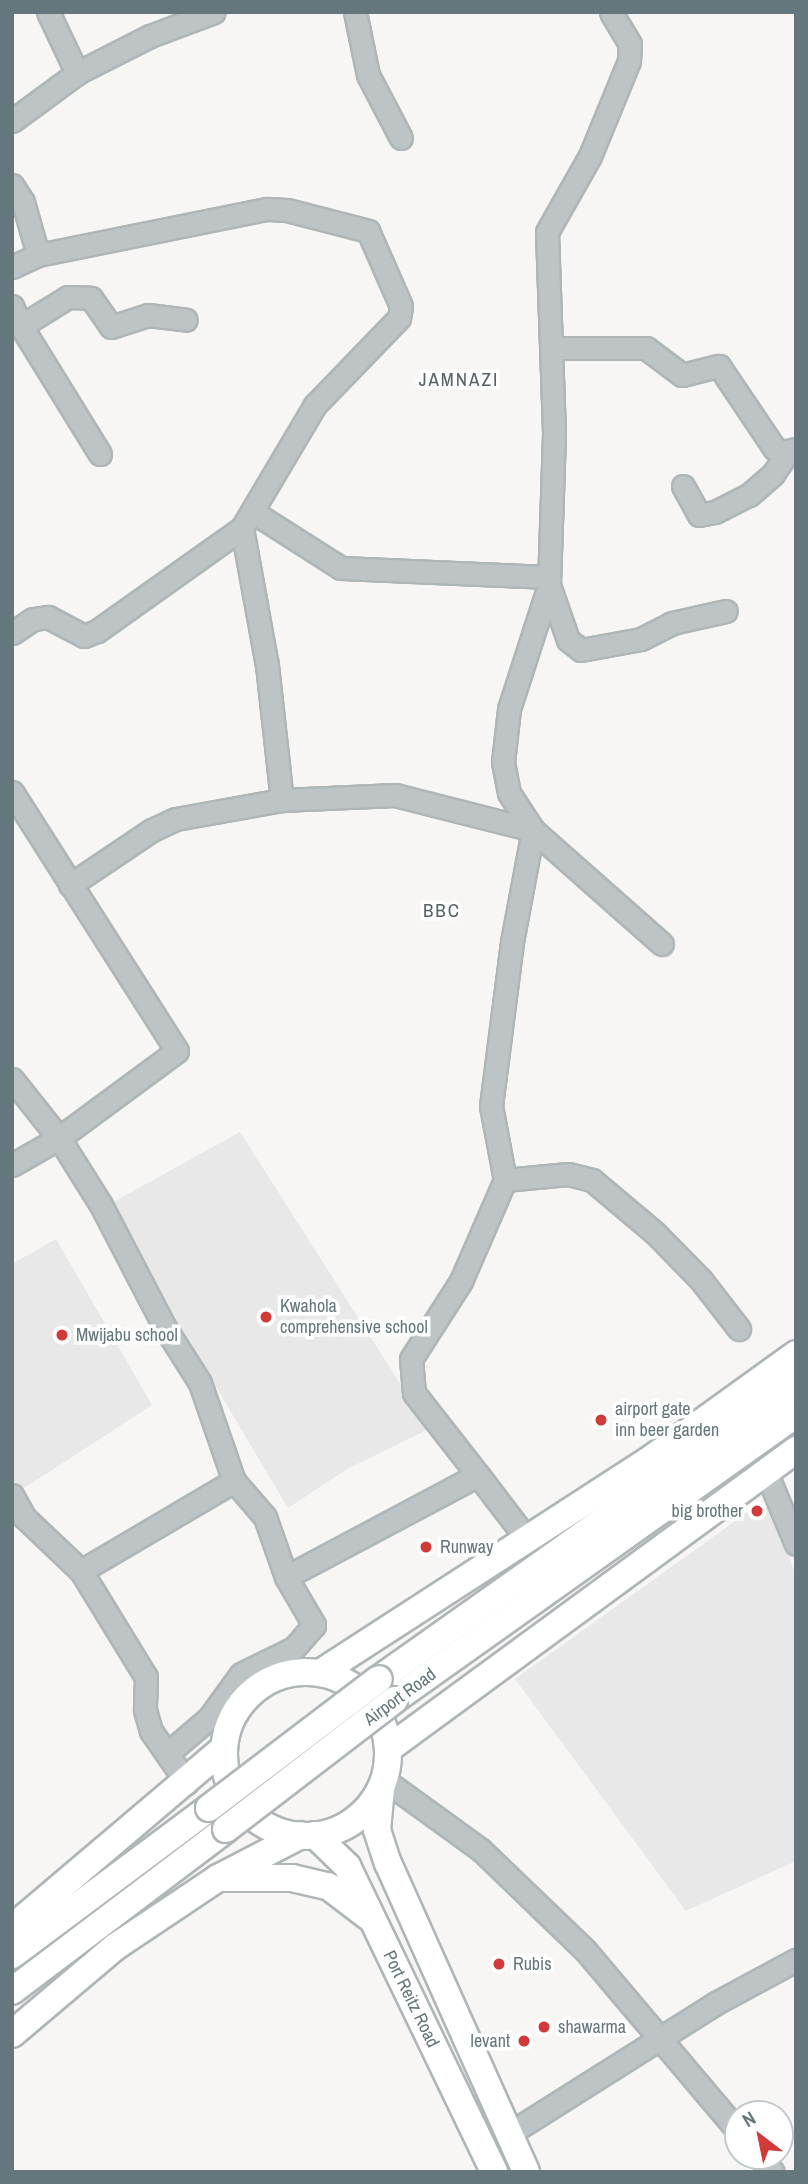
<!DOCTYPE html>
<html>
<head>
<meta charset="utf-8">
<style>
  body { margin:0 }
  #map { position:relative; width:808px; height:2184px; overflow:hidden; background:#f7f6f4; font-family:"Archivo Narrow",sans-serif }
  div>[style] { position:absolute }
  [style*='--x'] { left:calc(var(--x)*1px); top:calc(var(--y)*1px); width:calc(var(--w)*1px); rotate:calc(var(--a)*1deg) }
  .built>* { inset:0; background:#e7e8e7 }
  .roads { filter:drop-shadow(2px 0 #afb6b8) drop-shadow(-2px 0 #afb6b8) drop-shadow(0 2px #afb6b8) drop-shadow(0 -2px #afb6b8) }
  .minor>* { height:21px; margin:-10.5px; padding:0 10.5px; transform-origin:10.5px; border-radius:10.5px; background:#bec3c5 }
  .major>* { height:26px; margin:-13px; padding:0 13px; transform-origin:13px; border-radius:13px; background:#fff }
  .major>.ring { margin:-13px; padding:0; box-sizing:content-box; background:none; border:26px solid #fff; border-radius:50% }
  .bridges { filter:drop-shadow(2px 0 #afb6b8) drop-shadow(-2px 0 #afb6b8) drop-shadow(0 2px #afb6b8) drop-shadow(0 -2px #afb6b8) }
  .major-bridge>* { height:26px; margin:-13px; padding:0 13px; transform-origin:13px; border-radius:13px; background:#fff }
  .dots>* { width:19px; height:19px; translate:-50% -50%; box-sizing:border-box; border:4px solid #fff; border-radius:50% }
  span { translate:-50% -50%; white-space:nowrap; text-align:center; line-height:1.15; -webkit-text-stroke:7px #fff; paint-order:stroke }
  .poi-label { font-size:18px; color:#64777c }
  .left { translate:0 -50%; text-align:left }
  .right { translate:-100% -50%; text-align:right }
  .street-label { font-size:18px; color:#64777c }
  .neighbourhood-label { font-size:19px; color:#566468; letter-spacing:2px }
  .frame { position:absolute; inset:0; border:14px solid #64777c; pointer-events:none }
  .north { position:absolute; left:724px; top:2100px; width:70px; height:70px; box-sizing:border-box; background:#fff; border:2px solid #c1c9cb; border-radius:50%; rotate:328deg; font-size:19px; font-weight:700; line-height:28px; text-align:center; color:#64777c }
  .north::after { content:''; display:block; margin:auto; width:24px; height:32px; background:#d43837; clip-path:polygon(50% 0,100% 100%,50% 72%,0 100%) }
</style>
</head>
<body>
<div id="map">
  <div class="built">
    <div style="clip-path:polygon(240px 1132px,429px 1429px,347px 1469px,288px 1508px,108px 1205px)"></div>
    <div style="clip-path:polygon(56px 1239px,152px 1405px,12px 1496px,12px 1264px)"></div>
    <div style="clip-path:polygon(759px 1504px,771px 1509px,796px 1575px,796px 1861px,686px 1911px,515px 1679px)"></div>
  </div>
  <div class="roads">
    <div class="minor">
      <div style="--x:48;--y:12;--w:68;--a:64.6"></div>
      <div style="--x:355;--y:12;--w:64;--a:78.3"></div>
      <div style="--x:368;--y:75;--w:71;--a:62.4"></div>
      <div style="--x:12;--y:121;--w:81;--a:-36.4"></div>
      <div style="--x:77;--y:73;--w:82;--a:-26.9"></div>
      <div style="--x:150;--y:36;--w:68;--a:-20.6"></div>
      <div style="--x:12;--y:185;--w:20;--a:57"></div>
      <div style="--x:23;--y:202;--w:55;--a:74.2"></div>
      <div style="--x:12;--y:267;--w:29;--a:-25"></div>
      <div style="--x:38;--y:255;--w:234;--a:-11.4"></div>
      <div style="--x:267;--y:209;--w:20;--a:3"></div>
      <div style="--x:287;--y:210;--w:84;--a:14.5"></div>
      <div style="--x:368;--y:231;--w:82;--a:66.3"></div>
      <div style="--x:401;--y:306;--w:12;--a:99"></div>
      <div style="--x:399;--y:318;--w:121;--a:134"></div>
      <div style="--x:315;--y:405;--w:143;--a:120.7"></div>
      <div style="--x:242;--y:528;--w:178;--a:144.6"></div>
      <div style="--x:97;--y:631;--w:14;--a:159"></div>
      <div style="--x:84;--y:636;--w:41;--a:-152.2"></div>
      <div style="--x:48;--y:617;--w:15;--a:172"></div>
      <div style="--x:33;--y:619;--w:25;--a:146"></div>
      <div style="--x:12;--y:306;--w:22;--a:66"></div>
      <div style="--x:553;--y:348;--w:93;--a:0"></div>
      <div style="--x:646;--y:348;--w:45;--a:36.9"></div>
      <div style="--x:682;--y:375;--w:38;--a:-14"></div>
      <div style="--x:719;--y:366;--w:99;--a:56.1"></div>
      <div style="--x:774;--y:448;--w:10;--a:24"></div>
      <div style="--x:783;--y:452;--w:13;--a:-13"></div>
      <div style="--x:100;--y:454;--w:150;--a:-121.7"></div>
      <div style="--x:21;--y:326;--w:55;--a:-31.7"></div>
      <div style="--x:68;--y:297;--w:23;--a:2"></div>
      <div style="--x:91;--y:298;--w:35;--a:55"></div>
      <div style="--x:111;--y:327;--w:39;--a:-18"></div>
      <div style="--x:148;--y:315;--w:38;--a:7"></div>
      <div style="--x:683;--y:486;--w:33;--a:61"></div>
      <div style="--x:699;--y:515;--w:16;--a:-11"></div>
      <div style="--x:715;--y:512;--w:38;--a:-27"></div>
      <div style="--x:749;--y:495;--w:32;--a:-41"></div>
      <div style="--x:773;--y:474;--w:27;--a:-56"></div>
      <div style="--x:253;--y:512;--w:104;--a:32.5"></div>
      <div style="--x:341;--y:568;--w:208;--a:2.5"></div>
      <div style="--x:242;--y:528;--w:139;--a:79.7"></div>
      <div style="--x:267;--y:665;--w:136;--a:83.7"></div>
      <div style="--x:549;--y:585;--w:58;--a:70.9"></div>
      <div style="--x:568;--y:640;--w:16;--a:38"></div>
      <div style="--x:581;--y:650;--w:61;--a:-10.4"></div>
      <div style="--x:641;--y:639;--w:35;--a:-27"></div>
      <div style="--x:672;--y:623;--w:55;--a:-12.5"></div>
      <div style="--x:12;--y:792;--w:307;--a:57.5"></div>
      <div style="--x:177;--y:1051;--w:147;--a:143.6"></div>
      <div style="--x:59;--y:1138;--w:54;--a:150.1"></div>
      <div style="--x:70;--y:885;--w:99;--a:-33.9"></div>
      <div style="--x:152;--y:830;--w:26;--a:-25"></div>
      <div style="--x:176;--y:819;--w:108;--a:-10.2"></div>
      <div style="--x:282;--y:800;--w:113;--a:-2.5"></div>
      <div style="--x:395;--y:795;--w:142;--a:14.2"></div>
      <div style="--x:533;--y:830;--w:172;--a:41.5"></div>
      <div style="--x:12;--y:1079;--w:75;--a:51.5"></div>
      <div style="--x:59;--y:1138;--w:79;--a:57.9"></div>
      <div style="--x:101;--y:1205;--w:136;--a:62.5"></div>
      <div style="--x:164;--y:1326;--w:67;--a:57.7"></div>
      <div style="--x:200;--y:1383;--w:104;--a:70.9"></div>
      <div style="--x:234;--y:1481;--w:48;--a:49.3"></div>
      <div style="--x:265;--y:1517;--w:64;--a:70.7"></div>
      <div style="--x:286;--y:1577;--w:56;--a:59.7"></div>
      <div style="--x:314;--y:1625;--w:30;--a:131"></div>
      <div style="--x:294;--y:1648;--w:59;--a:153.9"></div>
      <div style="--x:241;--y:1674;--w:54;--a:126"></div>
      <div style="--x:209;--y:1718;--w:55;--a:139.4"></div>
      <div style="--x:505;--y:1180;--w:63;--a:-5.4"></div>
      <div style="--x:568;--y:1174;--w:25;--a:14"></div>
      <div style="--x:592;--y:1180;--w:82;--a:40.1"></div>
      <div style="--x:655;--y:1233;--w:66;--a:45.6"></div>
      <div style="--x:701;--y:1280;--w:62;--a:52.2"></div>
      <div style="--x:766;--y:1472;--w:78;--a:67.4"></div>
      <div style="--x:478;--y:1475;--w:81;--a:52.6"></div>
      <div style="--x:12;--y:1495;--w:25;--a:61"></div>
      <div style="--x:24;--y:1517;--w:79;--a:43.5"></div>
      <div style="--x:81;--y:1571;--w:124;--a:58.5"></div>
      <div style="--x:146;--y:1677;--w:33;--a:92"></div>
      <div style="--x:145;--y:1710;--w:22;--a:74"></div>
      <div style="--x:151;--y:1731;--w:63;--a:55.3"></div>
      <div style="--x:81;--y:1571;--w:178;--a:-30.5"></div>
      <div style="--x:286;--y:1577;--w:217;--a:-28"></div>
      <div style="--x:478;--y:1475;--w:104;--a:-128"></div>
      <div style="--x:414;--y:1393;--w:34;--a:-95"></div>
      <div style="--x:411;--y:1359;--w:93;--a:-57.3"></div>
      <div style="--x:461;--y:1281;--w:110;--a:-66.5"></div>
      <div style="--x:505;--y:1180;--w:75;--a:-100.7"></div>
      <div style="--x:491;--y:1106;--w:165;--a:-82.7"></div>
      <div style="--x:512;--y:942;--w:114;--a:-79.4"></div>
      <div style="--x:533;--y:830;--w:44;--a:-123"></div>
      <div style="--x:509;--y:793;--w:32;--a:-101"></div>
      <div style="--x:503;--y:762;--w:53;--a:-83.5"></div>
      <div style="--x:509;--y:709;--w:130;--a:-72.1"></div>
      <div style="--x:549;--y:585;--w:152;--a:-88.1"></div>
      <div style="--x:554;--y:433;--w:201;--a:-92"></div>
      <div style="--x:547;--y:232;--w:87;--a:-60.5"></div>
      <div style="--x:590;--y:156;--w:103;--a:-67.7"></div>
      <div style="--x:629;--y:61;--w:17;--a:-87"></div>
      <div style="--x:630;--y:44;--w:37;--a:-121"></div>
      <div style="--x:383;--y:1779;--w:121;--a:35.9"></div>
      <div style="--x:481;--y:1850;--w:144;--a:43.9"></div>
      <div style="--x:585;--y:1950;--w:237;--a:49.8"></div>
      <div style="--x:507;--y:2135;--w:247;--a:-32.3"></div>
      <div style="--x:716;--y:2003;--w:91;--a:-28.3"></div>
      <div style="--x:759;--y:2156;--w:21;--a:49"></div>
    </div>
    <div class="major">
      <div class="ring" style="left:224px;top:1672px;width:138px;height:138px"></div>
      <div style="--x:320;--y:1673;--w:387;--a:-32.9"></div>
      <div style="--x:645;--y:1463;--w:186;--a:-35.8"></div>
      <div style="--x:379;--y:1679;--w:511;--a:-35.28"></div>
      <div style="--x:394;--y:1700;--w:493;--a:-35.4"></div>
      <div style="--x:388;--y:1749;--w:506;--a:-36.24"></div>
      <div style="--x:381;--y:1788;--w:42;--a:95.4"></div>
      <div style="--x:377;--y:1830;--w:35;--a:72"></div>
      <div style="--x:388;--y:1863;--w:338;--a:65.9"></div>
      <div style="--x:315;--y:1835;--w:45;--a:44.1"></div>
      <div style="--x:347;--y:1866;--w:339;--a:64.3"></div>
      <div style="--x:223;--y:1878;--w:69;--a:0"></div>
      <div style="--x:292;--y:1878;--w:37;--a:13"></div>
      <div style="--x:328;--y:1886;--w:51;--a:37.1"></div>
      <div style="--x:12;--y:1928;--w:278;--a:-40.3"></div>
      <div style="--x:12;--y:1955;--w:246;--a:-36.7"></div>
      <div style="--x:12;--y:1991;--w:268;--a:-37.1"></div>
      <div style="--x:12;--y:2034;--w:135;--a:-40.2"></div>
      <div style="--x:115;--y:1947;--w:124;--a:-33.8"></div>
      <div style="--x:218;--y:1878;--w:93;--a:-27.4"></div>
    </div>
  </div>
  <div class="bridges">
    <div class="major-bridge">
      <div style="--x:209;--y:1808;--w:213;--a:-37.2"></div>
      <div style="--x:226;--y:1829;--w:212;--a:-37.5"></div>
    </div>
  </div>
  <div class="dots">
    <div style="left:266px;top:1317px;background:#d43837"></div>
    <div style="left:62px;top:1335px;background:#d43837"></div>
    <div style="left:601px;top:1420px;background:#d43837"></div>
    <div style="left:757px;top:1511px;background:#d43837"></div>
    <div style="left:426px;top:1547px;background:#d43837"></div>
    <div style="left:499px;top:1964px;background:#d43837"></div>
    <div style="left:544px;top:2027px;background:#d43837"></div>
    <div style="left:524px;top:2041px;background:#d43837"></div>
  </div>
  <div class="poi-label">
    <span class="left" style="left:280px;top:1317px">Kwahola<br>comprehensive school</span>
    <span class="left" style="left:76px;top:1335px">Mwijabu school</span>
    <span class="left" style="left:615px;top:1420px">airport gate<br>inn beer garden</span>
    <span class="right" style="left:743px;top:1511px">big brother</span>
    <span class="left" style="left:440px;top:1547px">Runway</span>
    <span class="left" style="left:513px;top:1964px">Rubis</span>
    <span class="left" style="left:558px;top:2027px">shawarma</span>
    <span class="right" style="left:510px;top:2041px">levant</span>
  </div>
  <div class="street-label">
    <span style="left:400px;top:1697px;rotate:-36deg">Airport Road</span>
    <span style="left:411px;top:1999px;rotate:64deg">Port Reitz Road</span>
  </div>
  <div class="neighbourhood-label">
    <span style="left:459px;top:380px">JAMNAZI</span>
    <span style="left:442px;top:911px">BBC</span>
  </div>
  <div class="frame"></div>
  <div class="north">N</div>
</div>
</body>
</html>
